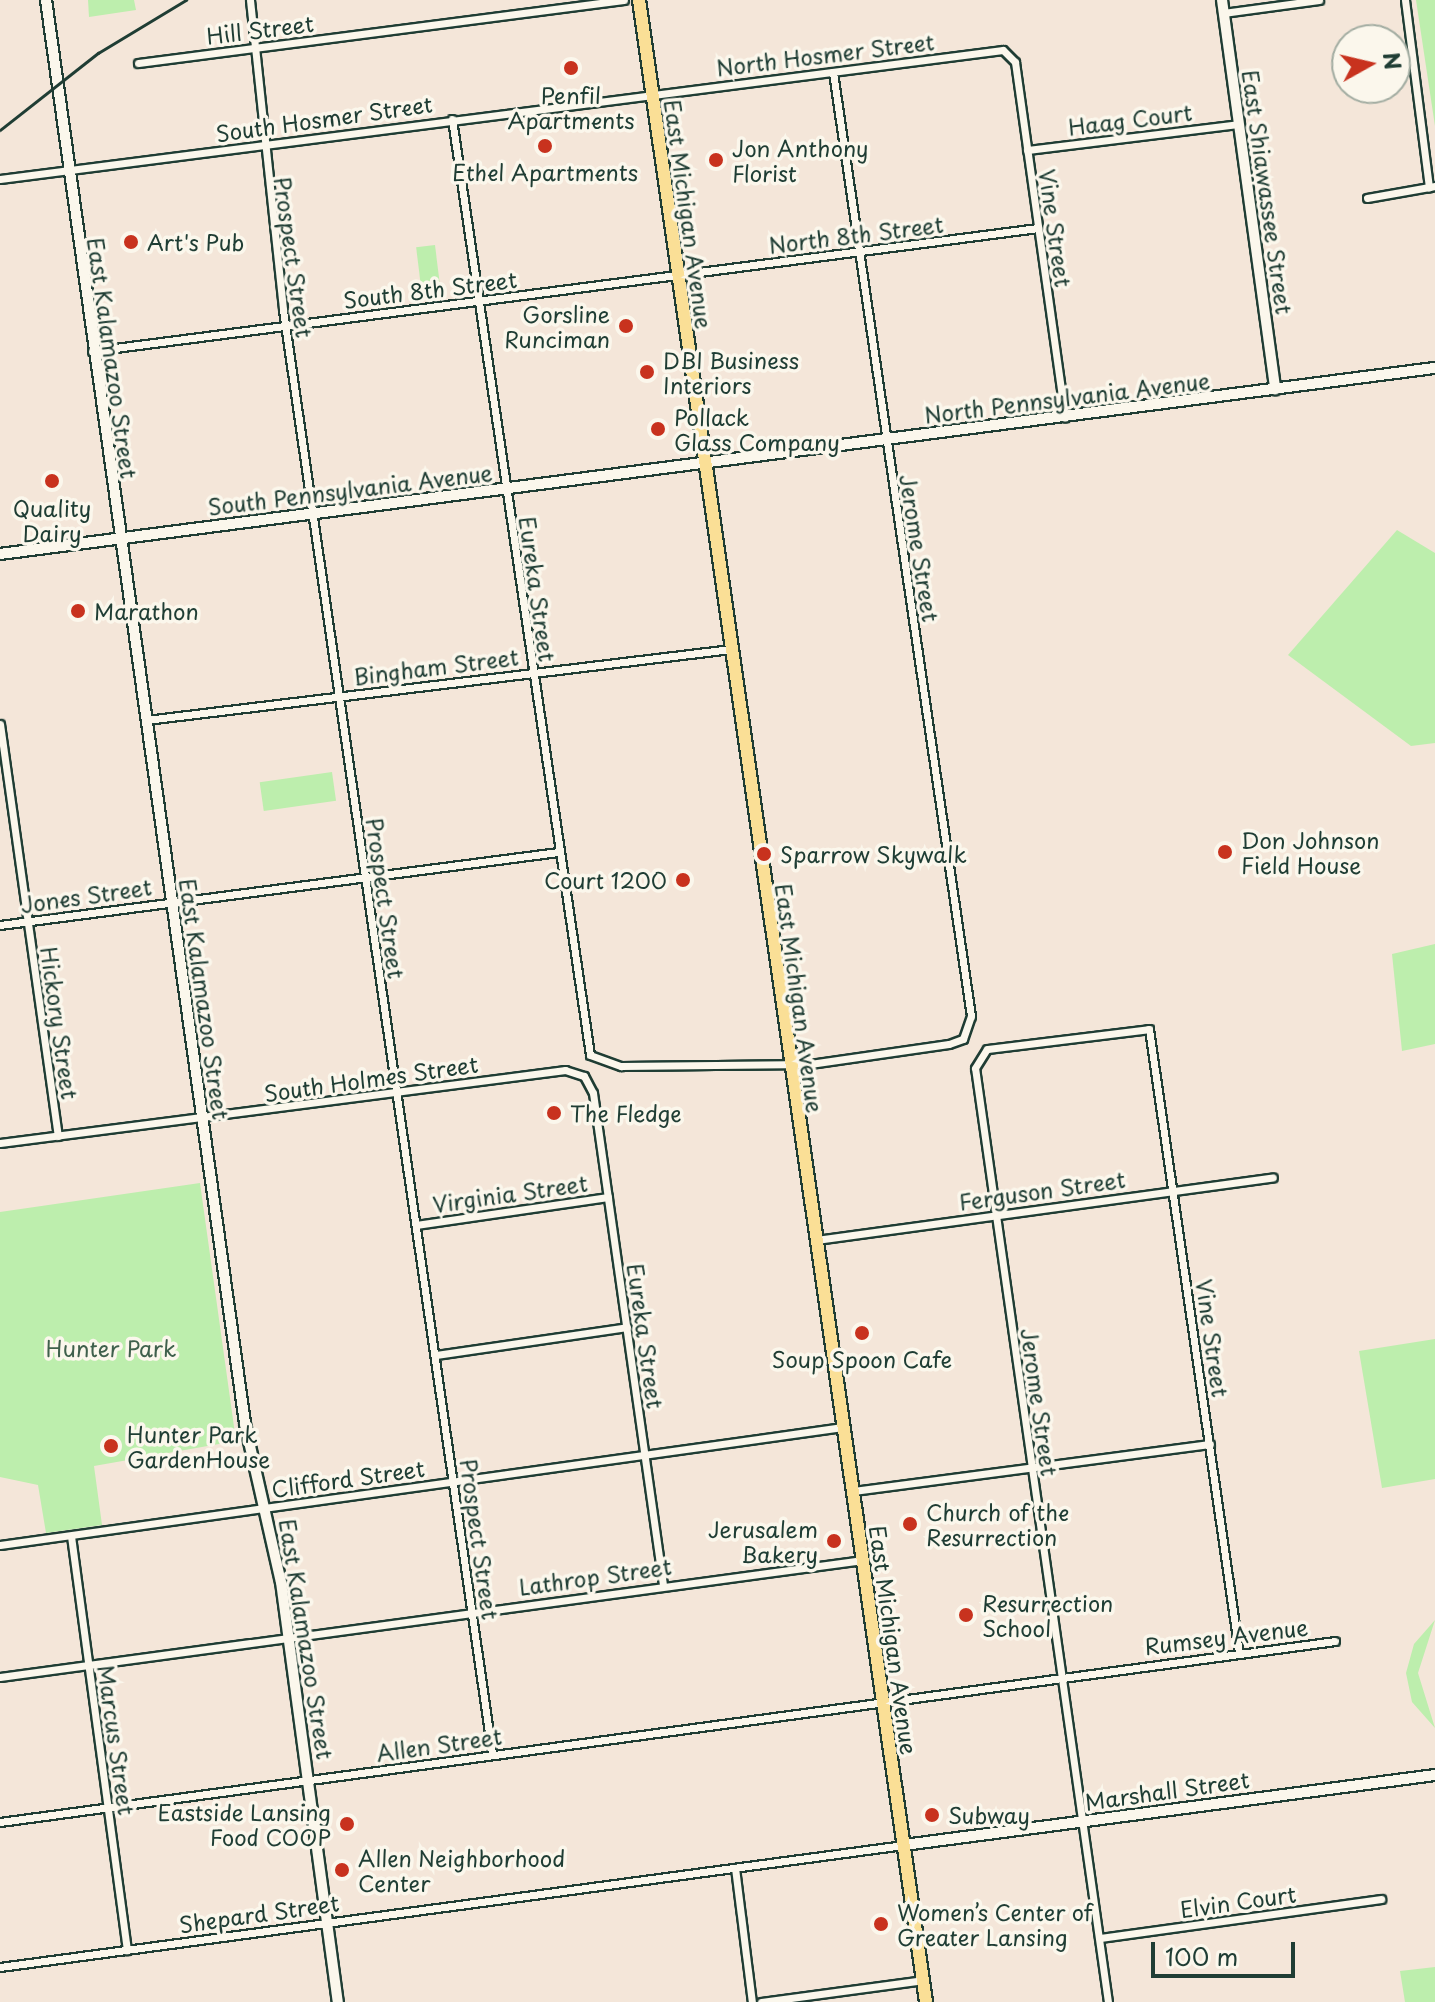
<!DOCTYPE html>
<html>
<head>
<meta charset="utf-8">
<style>
  body { margin:0 }
  #map { position:relative; width:1435px; height:2002px; overflow:hidden; background:#f4e6d9; font-family:"Playpen Sans",sans-serif }
  div>[style] { position:absolute }
  [style*='--x'] { left:calc(var(--x)*1px); top:calc(var(--y)*1px); width:calc(var(--w)*1px); rotate:calc(var(--a)*1deg) }
  .green>* { inset:0; background:#bdeead; transform-origin:0 0 }
  .roads { filter:drop-shadow(2px 0 #1f3d34) drop-shadow(-2px 0 #1f3d34) drop-shadow(0 2px #1f3d34) drop-shadow(0 -2px #1f3d34) }
  .street>* { height:7px; margin:-3.5px; padding:0 3.5px; transform-origin:3.5px; border-radius:3.5px; background:#fbf7ec }
  .secondary>* { height:10px; margin:-5px; padding:0 5px; transform-origin:5px; border-radius:5px; background:#fbf7ec }
  .primary>* { height:12px; margin:-6px; padding:0 6px; transform-origin:6px; border-radius:6px; background:#fadf96 }
  .rail>* { height:3px; margin:-1.5px; padding:0 1.5px; transform-origin:1.5px; border-radius:1.5px; background:#1f3d34 }
  .dots>* { width:22px; height:22px; translate:-50% -50%; box-sizing:border-box; border:4px solid #fbf7ec; border-radius:50% }
  span { translate:-50% -50%; white-space:nowrap; text-align:center; line-height:1.15; -webkit-text-stroke:7px #fbf7ec; paint-order:stroke }
  .street-label { font-size:22px; color:#1f3d34 }
  .poi-label { font-size:22px; color:#1f3d34 }
  .left { translate:0 -50%; text-align:left }
  .right { translate:-100% -50%; text-align:right }
  .park-label { font-size:22px; color:#3f604c }
  .north { position:absolute; left:1331px; top:24px; width:80px; height:80px; box-sizing:border-box; background:#fbf7ec; border:2px solid #a3ada2; border-radius:50%; rotate:82deg; font-size:22px; font-weight:700; line-height:32px; text-align:center; color:#1f3d34 }
  .north::after { content:''; display:block; margin:auto; width:28px; height:36px; background:#c8321e; clip-path:polygon(50% 0,100% 100%,50% 72%,0 100%) }
  .scale { position:absolute; left:1151px; top:1942px; width:144px; height:36px; box-sizing:border-box; border:4px solid #1f3d34; border-top:0; padding-left:10px; font-size:24px; line-height:28px; white-space:nowrap; color:#1f3d34; -webkit-text-stroke:6px #fbf7ec; paint-order:stroke }
</style>
</head>
<body>
<div id="map">
  <div class="green">
    <div style="clip-path:polygon(88px 0,134px 0,136px 10px,89px 17px)"></div>
    <div style="clip-path:polygon(1416px 0,1435px 0,1435px 126px)"></div>
    <div style="left:435px;top:245px;width:43px;height:19px;rotate:83deg"></div>
    <div style="clip-path:polygon(1397px 530px,1435px 553px,1435px 743px,1411px 746px,1288px 655px)"></div>
    <div style="left:332px;top:772px;width:29px;height:73px;rotate:82deg"></div>
    <div style="clip-path:polygon(1435px 944px,1435px 1044px,1402px 1051px,1392px 954px)"></div>
    <div style="clip-path:polygon(200px 1183px,236px 1441px,94px 1466px,102px 1525px,46px 1533px,38px 1485px,0 1477px,0 1212px)"></div>
    <div style="clip-path:polygon(1435px 1339px,1435px 1479px,1382px 1488px,1359px 1351px)"></div>
    <div style="clip-path:polygon(1435px 1620px,1418px 1673px,1435px 1728px,1412px 1702px,1406px 1673px,1414px 1644px)"></div>
    <div style="clip-path:polygon(1435px 1967px,1435px 2002px,1405px 2002px,1400px 1971px)"></div>
  </div>
  <div class="roads">
    <div class="street">
      <div style="--x:250;--y:0;--w:312;--a:83.9"></div>
      <div style="--x:283;--y:310;--w:1459;--a:81.76"></div>
      <div style="--x:1405;--y:0;--w:189;--a:82.7"></div>
      <div style="--x:1223;--y:13;--w:97;--a:-7.7"></div>
      <div style="--x:138;--y:63;--w:490;--a:-7.4"></div>
      <div style="--x:452;--y:119;--w:946;--a:81.61"></div>
      <div style="--x:590;--y:1055;--w:33;--a:20"></div>
      <div style="--x:621;--y:1066;--w:189;--a:-0.6"></div>
      <div style="--x:810;--y:1064;--w:140;--a:-8.2"></div>
      <div style="--x:949;--y:1044;--w:15;--a:-20"></div>
      <div style="--x:963;--y:1039;--w:24;--a:-71"></div>
      <div style="--x:971;--y:1016;--w:954;--a:-98.32"></div>
      <div style="--x:1027;--y:150;--w:213;--a:-7"></div>
      <div style="--x:0;--y:179;--w:1011;--a:-7.33"></div>
      <div style="--x:1003;--y:50;--w:17;--a:45"></div>
      <div style="--x:1015;--y:62;--w:359;--a:82"></div>
      <div style="--x:1367;--y:198;--w:69;--a:-10"></div>
      <div style="--x:92;--y:351;--w:954;--a:-7.41"></div>
      <div style="--x:146;--y:720;--w:589;--a:-6.92"></div>
      <div style="--x:0;--y:724;--w:416;--a:82"></div>
      <div style="--x:0;--y:925;--w:563;--a:-7.45"></div>
      <div style="--x:0;--y:1143;--w:570;--a:-7.36"></div>
      <div style="--x:565;--y:1070;--w:20;--a:18"></div>
      <div style="--x:584;--y:1076;--w:19;--a:62"></div>
      <div style="--x:593;--y:1093;--w:497;--a:81.9"></div>
      <div style="--x:416;--y:1225;--w:194;--a:-8.3"></div>
      <div style="--x:816;--y:1240;--w:461;--a:-7.8"></div>
      <div style="--x:436;--y:1355;--w:193;--a:-8.3"></div>
      <div style="--x:853;--y:1491;--w:360;--a:-7.5"></div>
      <div style="--x:71;--y:1536;--w:418;--a:82.3"></div>
      <div style="--x:0;--y:1545;--w:851;--a:-7.97"></div>
      <div style="--x:0;--y:1677;--w:871;--a:-7.72"></div>
      <div style="--x:0;--y:1822;--w:1347;--a:-7.72"></div>
      <div style="--x:735;--y:1868;--w:135;--a:82.8"></div>
      <div style="--x:1100;--y:1938;--w:284;--a:-7.9"></div>
      <div style="--x:0;--y:1967;--w:912;--a:-7.69"></div>
      <div style="--x:761;--y:2002;--w:163;--a:-7.7"></div>
      <div style="--x:1108;--y:2002;--w:943;--a:-98.1"></div>
      <div style="--x:975;--y:1068;--w:22;--a:-58"></div>
      <div style="--x:987;--y:1049;--w:163;--a:-7"></div>
      <div style="--x:1149;--y:1029;--w:630;--a:81.79"></div>
    </div>
    <div class="secondary">
      <div style="--x:46;--y:0;--w:1438;--a:82.04"></div>
      <div style="--x:245;--y:1424;--w:162;--a:77.2"></div>
      <div style="--x:281;--y:1582;--w:424;--a:82.3"></div>
      <div style="--x:1222;--y:0;--w:393;--a:82.2"></div>
      <div style="--x:0;--y:554;--w:1447;--a:-7.39"></div>
      <div style="--x:904;--y:1845;--w:536;--a:-7.51"></div>
    </div>
    <div class="primary">
      <div style="--x:639;--y:0;--w:2022;--a:81.84"></div>
    </div>
  </div>
  <div class="rail">
    <div style="--x:0;--y:130;--w:125;--a:-38.2"></div>
    <div style="--x:98;--y:53;--w:103;--a:-31.1"></div>
  </div>
  <div class="dots">
    <div style="left:571px;top:68px;background:#c8321e"></div>
    <div style="left:545px;top:146px;background:#c8321e"></div>
    <div style="left:716px;top:160px;background:#c8321e"></div>
    <div style="left:131px;top:242px;background:#c8321e"></div>
    <div style="left:626px;top:326px;background:#c8321e"></div>
    <div style="left:647px;top:372px;background:#c8321e"></div>
    <div style="left:658px;top:429px;background:#c8321e"></div>
    <div style="left:52px;top:481px;background:#c8321e"></div>
    <div style="left:78px;top:611px;background:#c8321e"></div>
    <div style="left:1225px;top:852px;background:#c8321e"></div>
    <div style="left:764px;top:854px;background:#c8321e"></div>
    <div style="left:683px;top:880px;background:#c8321e"></div>
    <div style="left:554px;top:1113px;background:#c8321e"></div>
    <div style="left:862px;top:1333px;background:#c8321e"></div>
    <div style="left:111px;top:1446px;background:#c8321e"></div>
    <div style="left:910px;top:1524px;background:#c8321e"></div>
    <div style="left:834px;top:1541px;background:#c8321e"></div>
    <div style="left:966px;top:1615px;background:#c8321e"></div>
    <div style="left:932px;top:1815px;background:#c8321e"></div>
    <div style="left:347px;top:1824px;background:#c8321e"></div>
    <div style="left:342px;top:1870px;background:#c8321e"></div>
    <div style="left:881px;top:1924px;background:#c8321e"></div>
  </div>
  <div class="street-label">
    <span style="left:260px;top:29px;rotate:-7deg">Hill Street</span>
    <span style="left:825px;top:54px;rotate:-7deg">North Hosmer Street</span>
    <span style="left:324px;top:118px;rotate:-8deg">South Hosmer Street</span>
    <span style="left:1130px;top:119px;rotate:-7deg">Haag Court</span>
    <span style="left:1268px;top:192px;rotate:82deg">East Shiawassee Street</span>
    <span style="left:689px;top:214px;rotate:82deg">East Michigan Avenue</span>
    <span style="left:1056px;top:228px;rotate:82deg">Vine Street</span>
    <span style="left:856px;top:234px;rotate:-7deg">North 8th Street</span>
    <span style="left:294px;top:257px;rotate:82deg">Prospect Street</span>
    <span style="left:430px;top:289px;rotate:-7deg">South 8th Street</span>
    <span style="left:113px;top:358px;rotate:82deg">East Kalamazoo Street</span>
    <span style="left:1067px;top:397px;rotate:-7deg">North Pennsylvania Avenue</span>
    <span style="left:350px;top:489px;rotate:-7deg">South Pennsylvania Avenue</span>
    <span style="left:920px;top:548px;rotate:81deg">Jerome Street</span>
    <span style="left:538px;top:589px;rotate:82deg">Eureka Street</span>
    <span style="left:436px;top:666px;rotate:-7deg">Bingham Street</span>
    <span style="left:86px;top:895px;rotate:-8deg">Jones Street</span>
    <span style="left:386px;top:898px;rotate:82deg">Prospect Street</span>
    <span style="left:800px;top:998px;rotate:82deg">East Michigan Avenue</span>
    <span style="left:205px;top:999px;rotate:82deg">East Kalamazoo Street</span>
    <span style="left:60px;top:1023px;rotate:82deg">Hickory Street</span>
    <span style="left:371px;top:1078px;rotate:-8deg">South Holmes Street</span>
    <span style="left:1042px;top:1190px;rotate:-8deg">Ferguson Street</span>
    <span style="left:510px;top:1193px;rotate:-8deg">Virginia Street</span>
    <span style="left:646px;top:1336px;rotate:82deg">Eureka Street</span>
    <span style="left:1213px;top:1338px;rotate:82deg">Vine Street</span>
    <span style="left:1040px;top:1402px;rotate:82deg">Jerome Street</span>
    <span style="left:348px;top:1478px;rotate:-8deg">Clifford Street</span>
    <span style="left:480px;top:1539px;rotate:82deg">Prospect Street</span>
    <span style="left:595px;top:1576px;rotate:-8deg">Lathrop Street</span>
    <span style="left:1226px;top:1636px;rotate:-7deg">Rumsey Avenue</span>
    <span style="left:307px;top:1639px;rotate:81deg">East Kalamazoo Street</span>
    <span style="left:894px;top:1640px;rotate:82deg">East Michigan Avenue</span>
    <span style="left:117px;top:1740px;rotate:82deg">Marcus Street</span>
    <span style="left:439px;top:1744px;rotate:-8deg">Allen Street</span>
    <span style="left:1167px;top:1790px;rotate:-8deg">Marshall Street</span>
    <span style="left:1238px;top:1901px;rotate:-8deg">Elvin Court</span>
    <span style="left:259px;top:1913px;rotate:-8deg">Shepard Street</span>
  </div>
  <div class="poi-label">
    <span style="left:571px;top:107px">Penfil<br>Apartments</span>
    <span class="left" style="left:732px;top:160px">Jon Anthony<br>Florist</span>
    <span style="left:545px;top:172px">Ethel Apartments</span>
    <span class="left" style="left:147px;top:242px">Art's Pub</span>
    <span class="right" style="left:610px;top:326px">Gorsline<br>Runciman</span>
    <span class="left" style="left:663px;top:372px">DBI Business<br>Interiors</span>
    <span class="left" style="left:674px;top:429px">Pollack<br>Glass Company</span>
    <span style="left:52px;top:520px">Quality<br>Dairy</span>
    <span class="left" style="left:94px;top:611px">Marathon</span>
    <span class="left" style="left:1241px;top:852px">Don Johnson<br>Field House</span>
    <span class="left" style="left:780px;top:854px">Sparrow Skywalk</span>
    <span class="right" style="left:667px;top:880px">Court 1200</span>
    <span class="left" style="left:570px;top:1113px">The Fledge</span>
    <span style="left:862px;top:1359px">Soup Spoon Cafe</span>
    <span class="left" style="left:127px;top:1446px">Hunter Park<br>GardenHouse</span>
    <span class="left" style="left:926px;top:1524px">Church of the<br>Resurrection</span>
    <span class="right" style="left:818px;top:1541px">Jerusalem<br>Bakery</span>
    <span class="left" style="left:982px;top:1615px">Resurrection<br>School</span>
    <span class="right" style="left:331px;top:1824px">Eastside Lansing<br>Food COOP</span>
    <span class="left" style="left:948px;top:1815px">Subway</span>
    <span class="left" style="left:358px;top:1870px">Allen Neighborhood<br>Center</span>
    <span class="left" style="left:897px;top:1924px">Women’s Center of<br>Greater Lansing</span>
  </div>
  <div class="park-label">
    <span style="left:111px;top:1348px">Hunter Park</span>
  </div>
  <div class="north">N</div>
  <div class="scale">100 m</div>
</div>
</body>
</html>
